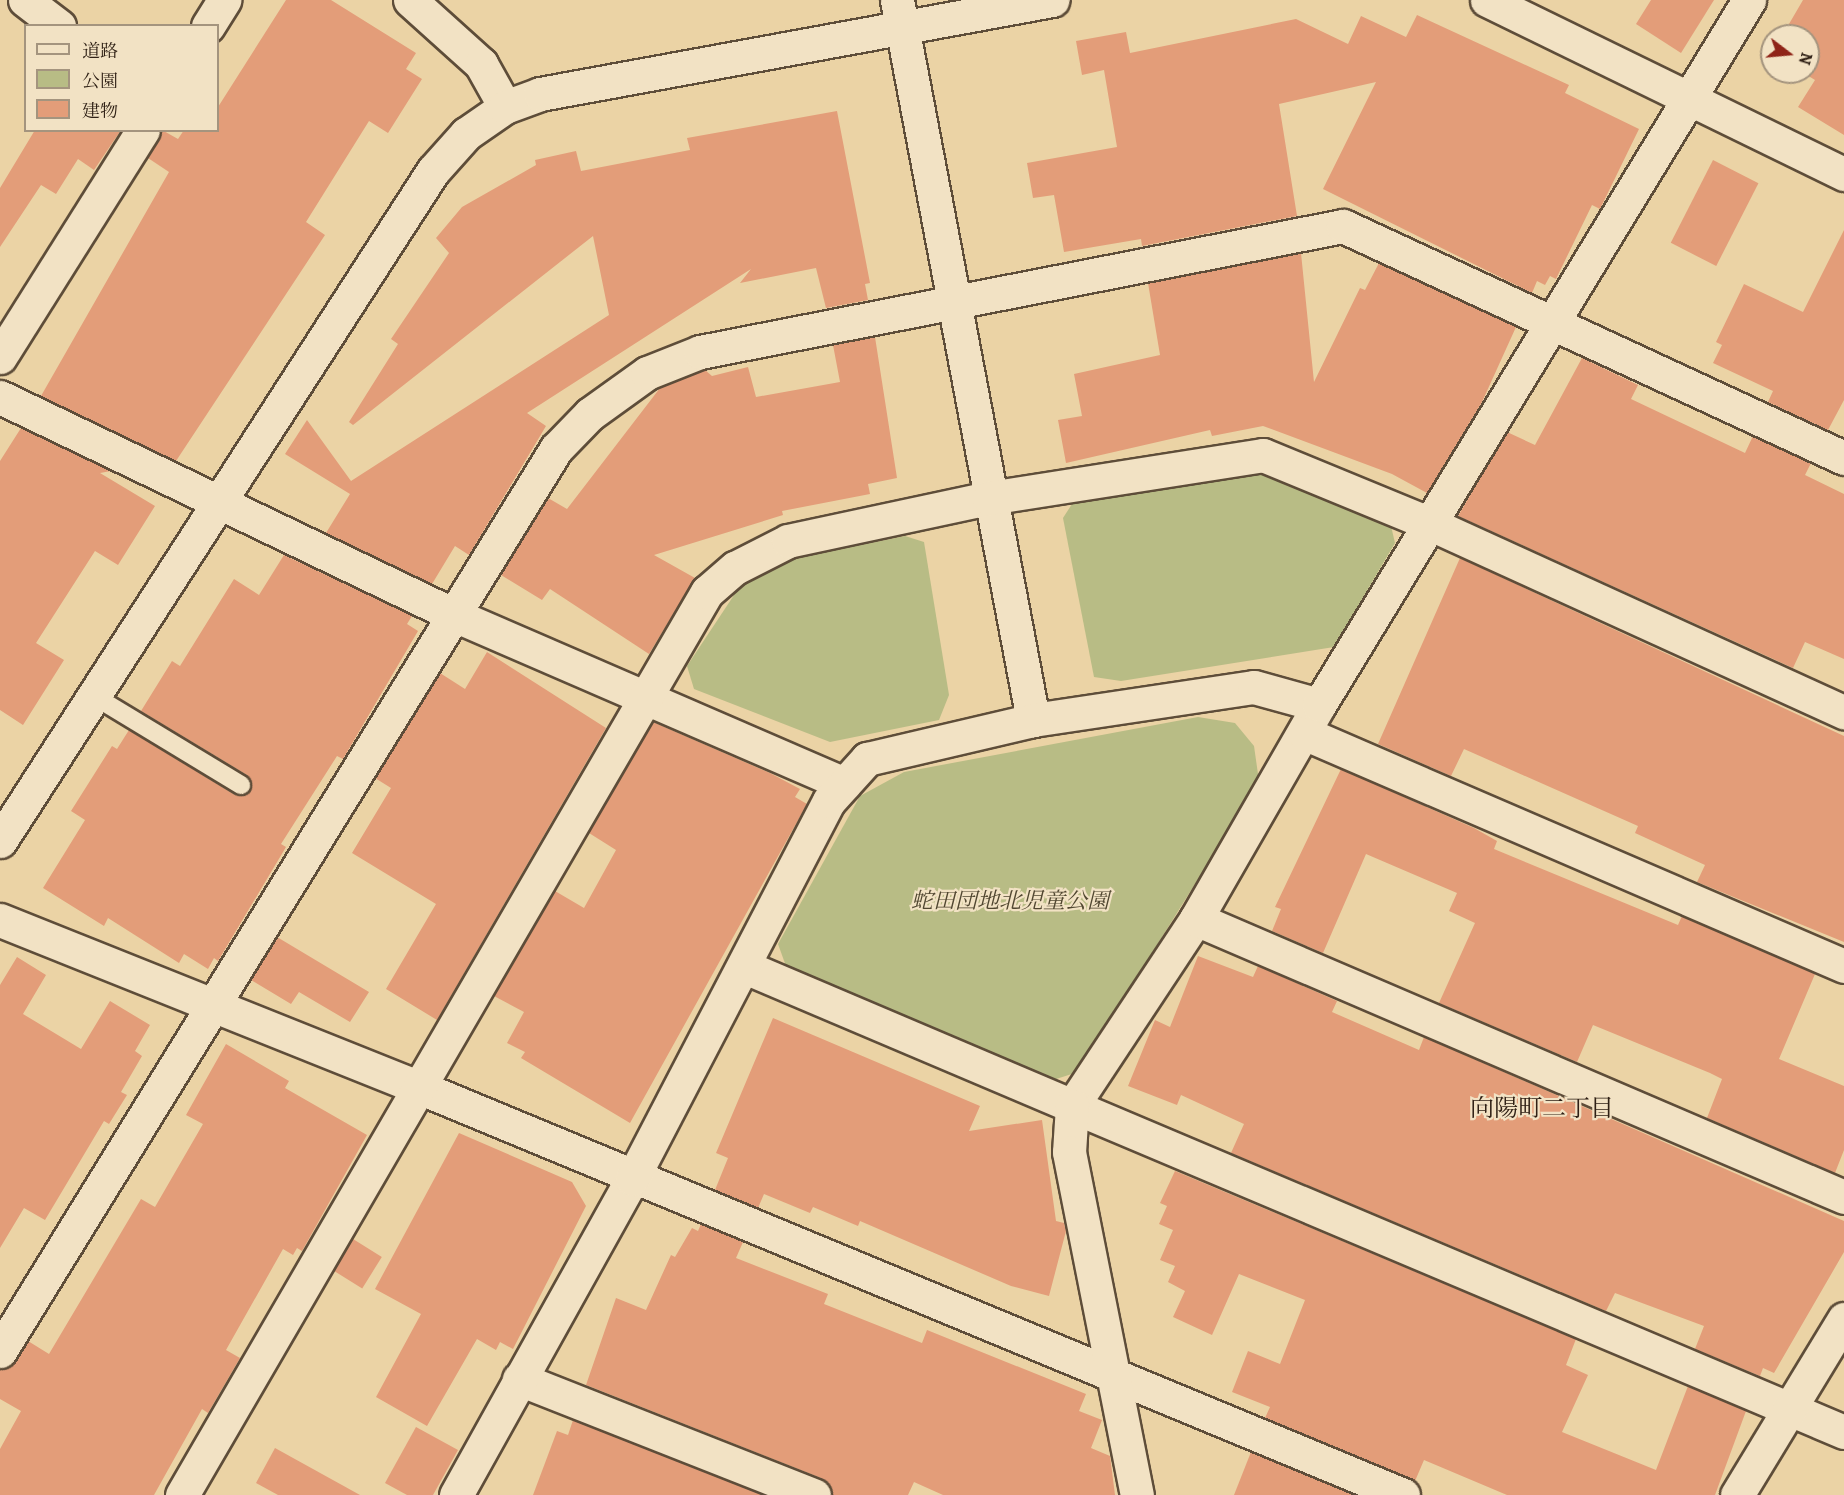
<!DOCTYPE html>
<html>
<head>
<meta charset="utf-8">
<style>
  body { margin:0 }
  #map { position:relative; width:1844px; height:1495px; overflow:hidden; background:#ebd3a5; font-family:Alegreya,"Noto Serif JP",serif }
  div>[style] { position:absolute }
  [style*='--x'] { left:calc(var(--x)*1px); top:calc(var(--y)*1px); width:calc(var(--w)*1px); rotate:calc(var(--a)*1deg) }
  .green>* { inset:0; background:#b8bc85 }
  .building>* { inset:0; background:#e39d79; transform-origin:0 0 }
  .roads { filter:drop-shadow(2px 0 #5e4d39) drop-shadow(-2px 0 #5e4d39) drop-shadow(0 2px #5e4d39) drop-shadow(0 -2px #5e4d39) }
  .lane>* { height:18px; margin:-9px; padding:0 9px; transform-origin:9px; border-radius:9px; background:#f2e2c4 }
  .street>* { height:33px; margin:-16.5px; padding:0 16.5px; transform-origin:16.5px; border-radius:16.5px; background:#f2e2c4 }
  .secondary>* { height:33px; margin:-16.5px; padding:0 16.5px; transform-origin:16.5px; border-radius:16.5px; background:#f2e2c4 }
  span { translate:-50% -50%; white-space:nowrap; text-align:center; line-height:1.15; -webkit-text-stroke:4.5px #f2e2c4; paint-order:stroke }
  .park-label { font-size:22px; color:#514731; font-style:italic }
  .neighbourhood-label { font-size:24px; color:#2f2015 }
  .legend { position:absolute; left:24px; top:24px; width:195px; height:108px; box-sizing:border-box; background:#f2e2c4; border:2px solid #a4947e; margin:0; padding:8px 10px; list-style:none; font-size:18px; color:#2f2015 }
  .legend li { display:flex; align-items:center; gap:12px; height:30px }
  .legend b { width:30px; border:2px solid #a4947e }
  .north { position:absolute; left:1760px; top:24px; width:60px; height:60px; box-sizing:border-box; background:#f2e2c4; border:2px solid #a4947e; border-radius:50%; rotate:106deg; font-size:16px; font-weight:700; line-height:24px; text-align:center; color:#2f2015 }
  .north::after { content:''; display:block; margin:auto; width:21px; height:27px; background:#8f2418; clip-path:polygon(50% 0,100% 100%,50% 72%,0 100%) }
</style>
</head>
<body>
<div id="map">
  <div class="green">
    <div style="clip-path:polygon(1266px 472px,1391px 526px,1395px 543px,1334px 647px,1121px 681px,1094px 677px,1063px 518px,1072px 504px)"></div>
    <div style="clip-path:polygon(905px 536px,924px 542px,949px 695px,939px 720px,830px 742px,694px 689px,687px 666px,742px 583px,787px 560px)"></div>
    <div style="clip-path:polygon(1198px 717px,1235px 723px,1254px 746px,1259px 781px,1078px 1072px,1053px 1080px,787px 969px,778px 944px,860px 796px,904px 772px)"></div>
  </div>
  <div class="building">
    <div style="clip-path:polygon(286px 0,331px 0,416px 53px,406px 69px,422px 79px,388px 133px,369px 121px,306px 222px,325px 235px,176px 461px,41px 396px,169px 172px,148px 158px,162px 130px,178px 139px,184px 130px,218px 130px,218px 107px)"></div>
    <div style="clip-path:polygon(1651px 0,1714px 0,1681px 53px,1636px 24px)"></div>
    <div style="clip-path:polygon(1803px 0,1844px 0,1844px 135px,1798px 107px,1815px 80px,1802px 72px,1808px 72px,1808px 36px,1782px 36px)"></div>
    <div style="clip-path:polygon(1417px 15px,1569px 85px,1565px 93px,1639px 129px,1600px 209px,1592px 205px,1556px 279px,1550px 276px,1545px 285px,1537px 281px,1532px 293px,1323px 189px,1376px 82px,1279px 104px,1297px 216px,1142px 246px,1141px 239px,1064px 252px,1054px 195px,1033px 198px,1027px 163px,1117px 147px,1104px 70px,1082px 75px,1076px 41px,1126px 32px,1130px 53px,1296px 19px,1348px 44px,1361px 16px,1406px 37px)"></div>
    <div style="clip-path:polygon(837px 111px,870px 283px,865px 284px,868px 300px,826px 308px,816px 268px,740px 283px,751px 269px,527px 413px,546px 426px,469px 555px,455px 546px,432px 584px,326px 533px,350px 494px,285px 454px,307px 420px,351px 481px,609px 315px,593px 236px,353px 425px,349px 422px,398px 344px,391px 339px,449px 253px,436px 238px,462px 207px,536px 165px,535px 160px,576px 151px,581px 171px,690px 150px,687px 138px)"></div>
    <div style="clip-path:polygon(35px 130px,121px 130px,94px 170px,78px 159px,56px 194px,41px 185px,0 247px,0 188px)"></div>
    <div style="left:1713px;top:160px;width:51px;height:93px;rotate:27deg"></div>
    <div style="clip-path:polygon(1844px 230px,1844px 400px,1828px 430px,1768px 402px,1773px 391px,1713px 363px,1722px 345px,1716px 342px,1744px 284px,1803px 312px)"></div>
    <div style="clip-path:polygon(1301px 253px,1314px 382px,1360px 288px,1365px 290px,1379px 263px,1516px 327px,1482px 402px,1427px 493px,1392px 474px,1263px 426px,1212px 436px,1210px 430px,1066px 463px,1058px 420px,1082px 416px,1074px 374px,1160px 355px,1148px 283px)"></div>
    <div style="clip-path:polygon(875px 337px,897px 478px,868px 484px,870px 494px,782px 511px,783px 515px,654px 555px,695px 578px,649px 654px,550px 589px,542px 600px,501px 575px,548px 498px,567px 509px,660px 388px,705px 370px,712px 376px,748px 367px,756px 397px,840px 382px,833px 345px)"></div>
    <div style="clip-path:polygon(1582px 358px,1638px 385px,1631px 399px,1745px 453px,1753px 436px,1811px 463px,1805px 475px,1844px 494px,1844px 659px,1805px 642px,1793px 668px,1458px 516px,1507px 432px,1535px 445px)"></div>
    <div style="clip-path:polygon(21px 428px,111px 471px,100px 473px,155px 506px,118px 565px,95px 551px,36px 643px,64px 660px,23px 725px,0 710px,0 461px)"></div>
    <div style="clip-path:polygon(284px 555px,412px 616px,407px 624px,418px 631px,343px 759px,337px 756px,281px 844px,286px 847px,218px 961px,214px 958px,208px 969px,184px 954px,179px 963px,108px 918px,104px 926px,43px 888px,85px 820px,71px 811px,112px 746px,117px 749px,129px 730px,235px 795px,250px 791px,247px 775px,141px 711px,172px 661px,180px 666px,234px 579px,259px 595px)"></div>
    <div style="clip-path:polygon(1460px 558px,1844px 736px,1844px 942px,1697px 882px,1705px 865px,1635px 833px,1638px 826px,1464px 749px,1451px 776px,1378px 744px)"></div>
    <div style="clip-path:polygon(487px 652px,606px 728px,437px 1020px,386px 989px,436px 904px,352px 853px,391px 788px,375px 778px,440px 673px,465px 689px)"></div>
    <div style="clip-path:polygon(653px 722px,770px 773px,800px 789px,795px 797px,807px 804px,630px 1123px,521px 1058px,525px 1052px,507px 1043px,524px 1012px,494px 996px,555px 891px,584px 908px,616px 850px,589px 833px)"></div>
    <div style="clip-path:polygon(1341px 769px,1474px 828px,1497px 841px,1494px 849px,1678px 925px,1682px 916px,1815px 974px,1779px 1059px,1844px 1086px,1844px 1150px,1835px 1173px,1707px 1118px,1722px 1079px,1710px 1073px,1593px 1025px,1577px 1062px,1439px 1003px,1475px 923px,1449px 911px,1457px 893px,1366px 854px,1323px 953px,1272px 931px,1281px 909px,1275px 907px)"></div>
    <div style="clip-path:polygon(277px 937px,369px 992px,350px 1022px,299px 992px,291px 1004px,251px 980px)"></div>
    <div style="clip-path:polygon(1198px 956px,1253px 977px,1258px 966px,1337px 1001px,1332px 1012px,1419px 1050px,1424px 1037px,1844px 1221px,1844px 1252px,1774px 1373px,1763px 1368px,1760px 1376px,1695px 1349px,1704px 1326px,1615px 1293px,1606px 1311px,1231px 1153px,1244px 1124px,1181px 1095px,1177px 1105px,1128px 1086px,1155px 1020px,1170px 1027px)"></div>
    <div style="clip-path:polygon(17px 957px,46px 975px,23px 1014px,81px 1049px,110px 1001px,150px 1025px,135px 1051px,142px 1056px,121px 1092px,127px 1095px,109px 1124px,104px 1121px,45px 1220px,24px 1208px,0 1248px,0 985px)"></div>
    <div style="clip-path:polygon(773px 1018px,980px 1106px,969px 1131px,1042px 1120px,1056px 1221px,1064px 1223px,1066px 1231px,1049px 1296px,1011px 1286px,860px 1221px,858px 1226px,813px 1207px,810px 1213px,764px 1194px,758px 1208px,715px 1190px,728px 1158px,716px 1153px)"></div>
    <div style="clip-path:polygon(226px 1044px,289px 1081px,285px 1088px,367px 1135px,302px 1251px,297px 1248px,293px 1255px,283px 1249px,226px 1350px,240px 1358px,208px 1413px,202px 1409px,154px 1495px,0 1495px,0 1449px,21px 1411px,0 1399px,0 1370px,16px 1361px,28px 1341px,49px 1354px,141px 1199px,155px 1207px,203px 1124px,186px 1115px)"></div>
    <div style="clip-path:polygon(459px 1133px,572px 1182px,586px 1206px,513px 1349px,500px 1342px,496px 1350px,477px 1339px,427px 1426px,376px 1397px,421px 1314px,375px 1289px)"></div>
    <div style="clip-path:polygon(1175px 1171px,1576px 1339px,1566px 1365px,1588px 1375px,1562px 1432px,1656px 1470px,1688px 1386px,1746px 1411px,1715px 1495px,1507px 1495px,1424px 1460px,1415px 1481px,1265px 1418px,1270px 1407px,1232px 1392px,1248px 1351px,1280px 1364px,1305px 1300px,1239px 1274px,1212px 1335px,1173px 1317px,1185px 1291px,1168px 1282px,1175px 1266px,1160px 1260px,1173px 1230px,1159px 1224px,1167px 1206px,1160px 1203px)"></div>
    <div style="clip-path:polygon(701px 1224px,743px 1242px,736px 1258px,828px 1294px,824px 1304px,922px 1343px,927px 1330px,1086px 1394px,1079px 1411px,1102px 1420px,1091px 1448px,1110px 1456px,1115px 1495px,943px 1495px,914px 1482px,908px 1495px,832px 1495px,821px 1478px,586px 1385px,616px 1298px,646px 1310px,671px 1255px,675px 1257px,692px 1228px,698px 1231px)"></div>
    <div style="left:353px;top:1239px;width:34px;height:37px;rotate:32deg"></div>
    <div style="clip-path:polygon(573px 1420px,763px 1495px,533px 1495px,557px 1431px,568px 1435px)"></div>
    <div style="clip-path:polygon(416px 1427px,458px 1450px,433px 1495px,407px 1495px,385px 1483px)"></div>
    <div style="clip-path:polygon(275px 1448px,360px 1495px,278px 1495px,256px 1483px)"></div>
    <div style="clip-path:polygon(1251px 1452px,1354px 1495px,1234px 1495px)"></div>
  </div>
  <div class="roads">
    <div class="lane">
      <div style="--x:94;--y:696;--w:172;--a:31.2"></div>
    </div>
    <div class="street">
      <div style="--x:25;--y:0;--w:43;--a:37.4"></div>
      <div style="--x:410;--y:0;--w:96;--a:42"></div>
      <div style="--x:481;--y:64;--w:49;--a:60.8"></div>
      <div style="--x:897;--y:0;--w:733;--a:79.3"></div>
      <div style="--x:1487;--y:0;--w:397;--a:26"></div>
      <div style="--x:208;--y:26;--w:31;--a:-58"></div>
      <div style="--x:0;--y:357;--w:268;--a:-57.8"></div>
      <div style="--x:0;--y:397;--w:504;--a:25.65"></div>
      <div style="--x:454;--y:615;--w:425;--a:23.4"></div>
      <div style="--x:1319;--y:705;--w:247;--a:119.9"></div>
      <div style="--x:1196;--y:919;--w:224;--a:123.5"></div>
      <div style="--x:1072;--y:1106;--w:838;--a:22.89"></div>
      <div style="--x:1304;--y:733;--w:588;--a:23.34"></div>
      <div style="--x:1196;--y:919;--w:705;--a:23.22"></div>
      <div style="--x:0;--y:920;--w:453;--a:21.8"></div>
      <div style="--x:421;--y:1088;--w:1063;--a:22.51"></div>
      <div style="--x:745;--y:967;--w:355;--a:23"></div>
      <div style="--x:1072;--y:1106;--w:46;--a:93.7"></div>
      <div style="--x:1069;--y:1152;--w:350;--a:78.8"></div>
      <div style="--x:0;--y:1351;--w:1060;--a:-58.35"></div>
      <div style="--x:556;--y:449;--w:49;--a:-45.8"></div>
      <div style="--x:590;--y:414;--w:70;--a:-35.7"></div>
      <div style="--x:647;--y:373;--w:57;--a:-21.6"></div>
      <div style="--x:700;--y:352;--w:655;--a:-11.09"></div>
      <div style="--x:1343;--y:226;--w:552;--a:24.85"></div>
      <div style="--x:519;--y:1379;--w:317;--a:21.5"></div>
      <div style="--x:182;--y:1495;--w:1045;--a:-59.83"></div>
      <div style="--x:707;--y:592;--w:37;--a:-41"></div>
      <div style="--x:735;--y:568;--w:59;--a:-27"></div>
      <div style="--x:788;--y:541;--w:206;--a:-12.1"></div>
      <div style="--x:989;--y:498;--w:277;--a:-8.9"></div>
      <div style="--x:1263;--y:455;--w:184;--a:22.4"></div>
      <div style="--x:1433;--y:525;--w:452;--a:24.5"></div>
      <div style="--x:456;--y:1495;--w:362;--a:-60.9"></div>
      <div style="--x:632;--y:1179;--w:426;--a:-62.5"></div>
      <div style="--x:829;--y:801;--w:57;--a:-47.9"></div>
      <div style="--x:867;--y:759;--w:171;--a:-13.2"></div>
      <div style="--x:1033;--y:720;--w:223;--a:-8.5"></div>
      <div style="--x:1254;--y:687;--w:67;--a:15.5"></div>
      <div style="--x:1319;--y:705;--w:826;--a:-58.62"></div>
      <div style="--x:1737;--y:1495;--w:206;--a:-58.7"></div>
    </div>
    <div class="secondary">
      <div style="--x:0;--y:841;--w:798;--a:-57.13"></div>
      <div style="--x:433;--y:171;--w:50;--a:-48.3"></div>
      <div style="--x:466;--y:134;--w:47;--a:-34.7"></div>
      <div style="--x:505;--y:107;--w:37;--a:-20"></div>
      <div style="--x:540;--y:94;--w:521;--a:-10.4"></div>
    </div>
  </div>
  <div class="park-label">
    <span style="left:1010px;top:902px">蛇田団地北児童公園</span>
  </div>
  <div class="neighbourhood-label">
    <span style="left:1542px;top:1109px">向陽町二丁目</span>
  </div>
  <ul class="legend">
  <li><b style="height:8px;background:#f2e2c4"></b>道路</li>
  <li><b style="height:16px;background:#b8bc85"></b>公園</li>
  <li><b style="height:16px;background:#e39d79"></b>建物</li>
  </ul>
  <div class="north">N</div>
</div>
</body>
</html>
